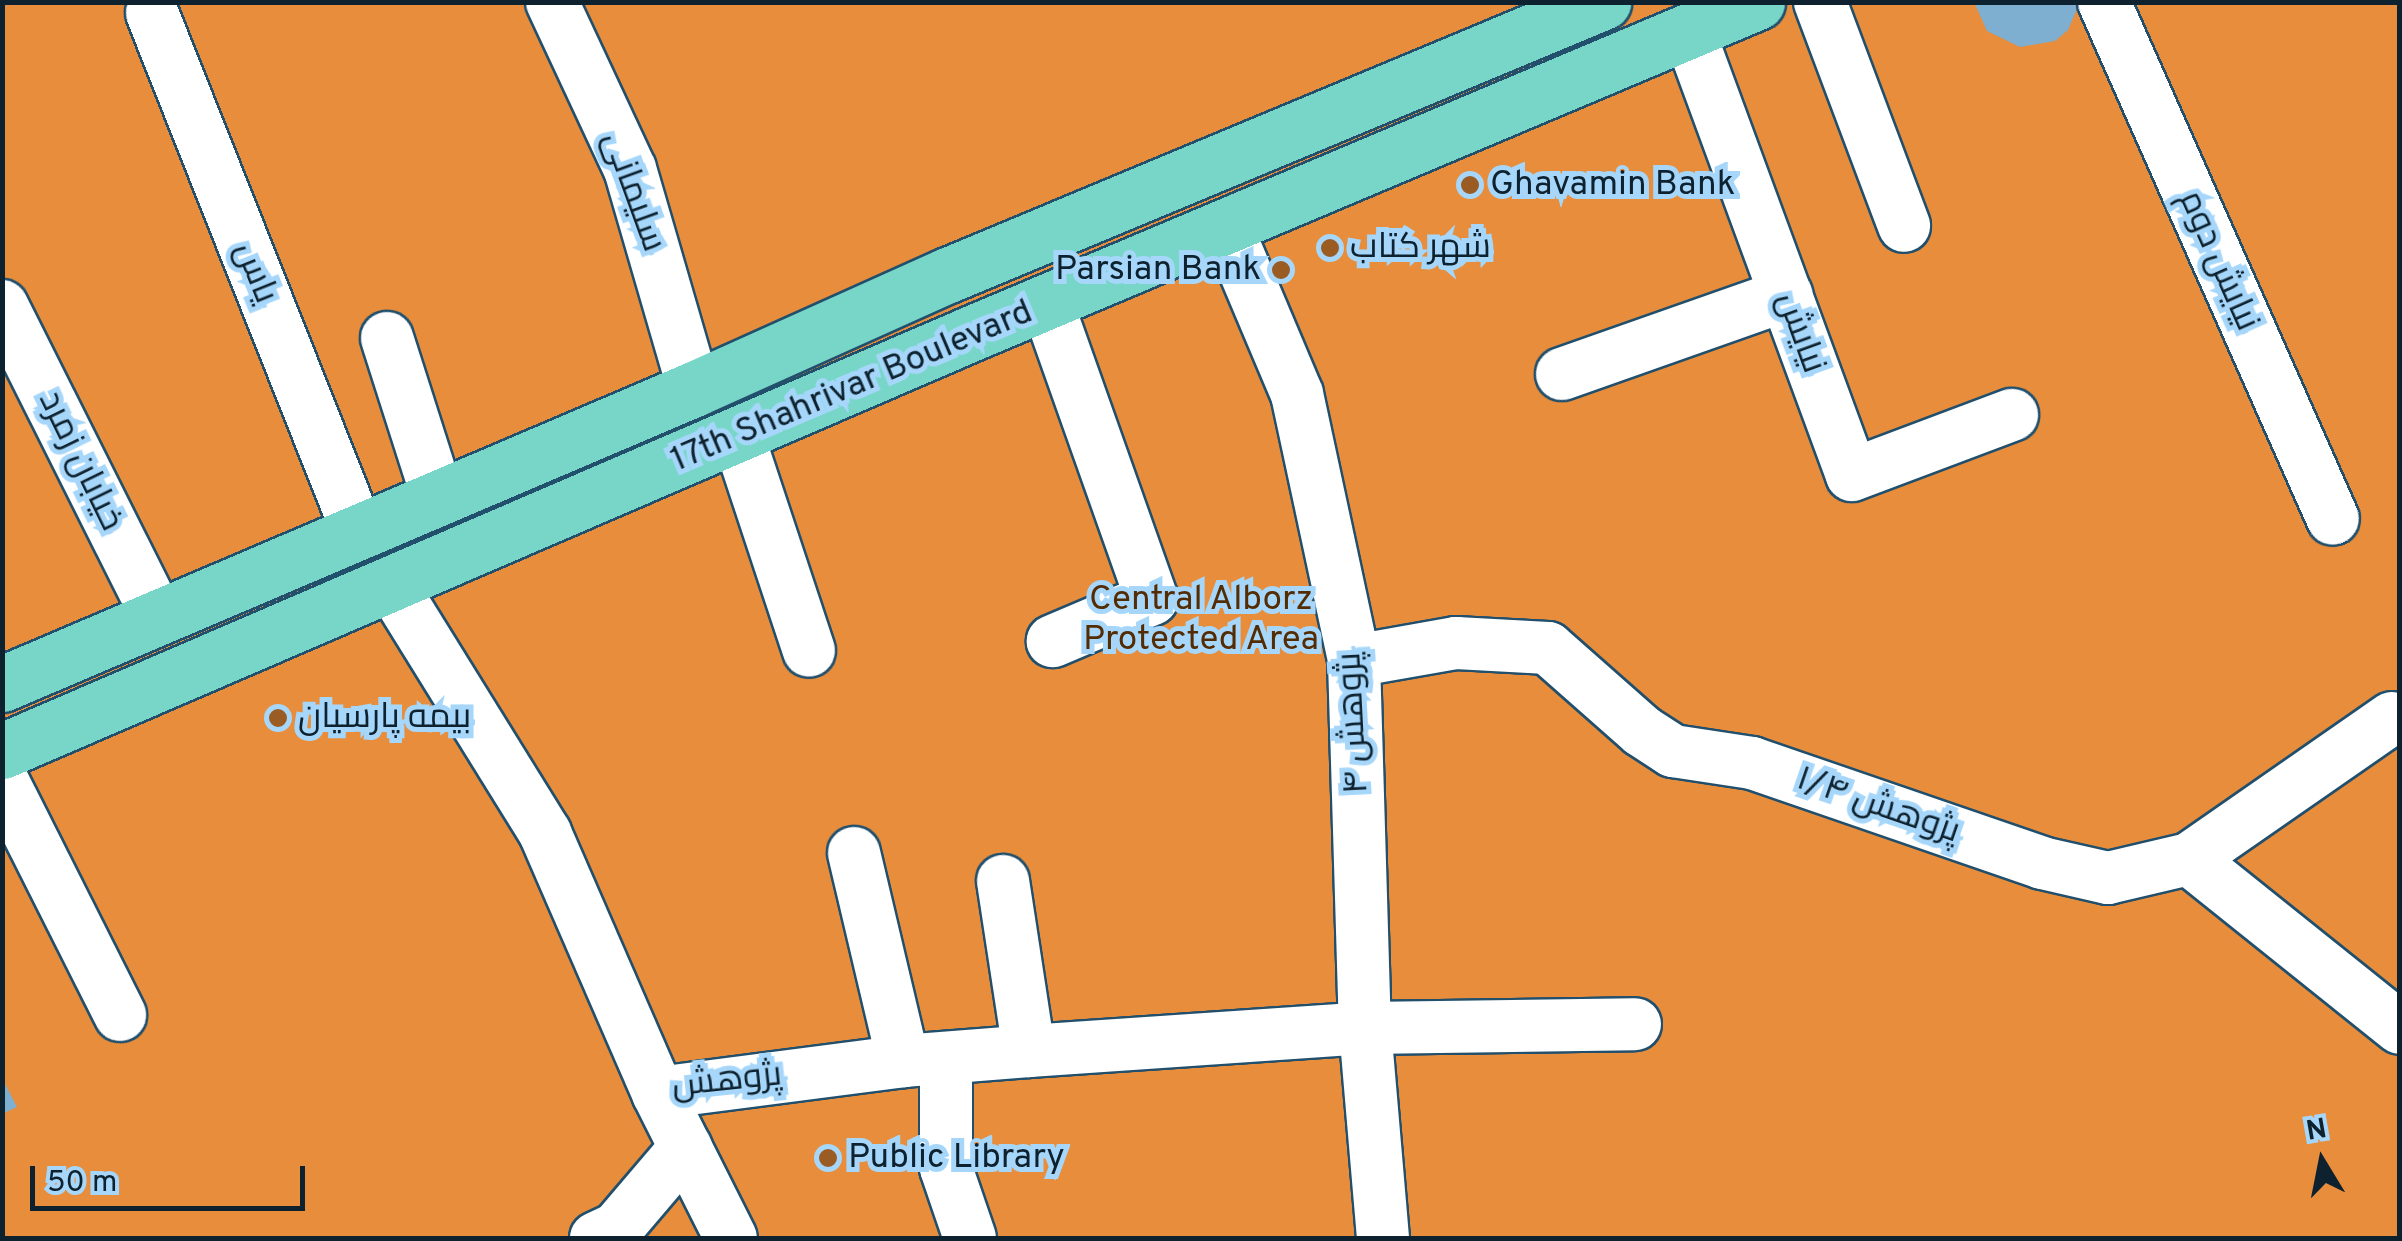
<!DOCTYPE html>
<html>
<head>
<meta charset="utf-8">
<style>
  body { margin:0 }
  #map { position:relative; width:2402px; height:1241px; overflow:hidden; background:#a6d7fa; font-family:Overpass,Cairo,sans-serif }
  div>[style] { position:absolute }
  [style*='--x'] { left:calc(var(--x)*1px); top:calc(var(--y)*1px); width:calc(var(--w)*1px); rotate:calc(var(--a)*1deg) }
  .green>* { inset:0; background:#e78d3b; transform-origin:0 0 }
  .building>* { inset:0; background:#7eaed0 }
  .roads { filter:drop-shadow(2px 0 #214f6c) drop-shadow(-2px 0 #214f6c) drop-shadow(0 2px #214f6c) drop-shadow(0 -2px #214f6c) }
  .minor>* { height:52px; margin:-26px; padding:0 26px; transform-origin:26px; border-radius:26px; background:#fff }
  .major>* { height:55px; margin:-27.5px; padding:0 27.5px; transform-origin:27.5px; border-radius:27.5px; background:#77d6c8 }
  .dots>* { width:28px; height:28px; translate:-50% -50%; box-sizing:border-box; border:5px solid #a6d7fa; border-radius:50% }
  span { translate:-50% -50%; white-space:nowrap; text-align:center; line-height:1.15; -webkit-text-stroke:10px #a6d7fa; paint-order:stroke }
  .poi-label { font-size:35px; color:#0e212e }
  .left { translate:0 -50%; text-align:left }
  .right { translate:-100% -50%; text-align:right }
  .street-label { font-size:35px; color:#0e212e }
  .park-label { font-size:35px; color:#542c04 }
  .frame { position:absolute; inset:0; border:5px solid #0e212e; pointer-events:none }
  .north { position:absolute; left:2272px; top:1111px; width:100px; height:100px; -webkit-text-stroke:8px #a6d7fa; paint-order:stroke; rotate:350deg; font-size:28px; font-weight:700; line-height:40px; text-align:center; color:#0e212e }
  .north::after { content:''; display:block; margin:auto; width:35px; height:45px; background:#0e212e; clip-path:polygon(50% 0,100% 100%,50% 72%,0 100%) }
  .scale { position:absolute; left:30px; top:1166px; width:275px; height:45px; box-sizing:border-box; border:5px solid #0e212e; border-top:0; padding-left:12px; font-size:30px; line-height:35px; white-space:nowrap; color:#0e212e; -webkit-text-stroke:8px #a6d7fa; paint-order:stroke }
</style>
</head>
<body>
<div id="map">
  <div class="green">
    <div style="left:3px;top:3px;width:2396px;height:1235px"></div>
  </div>
  <div class="building">
    <div style="clip-path:polygon(1974px 2px,2080px 2px,2068px 30px,2055px 41px,2020px 47px,1987px 31px)"></div>
    <div style="clip-path:polygon(2px 1078px,17px 1107px,2px 1114px)"></div>
  </div>
  <div class="roads">
    <div class="minor">
      <div style="--x:552;--y:2;--w:184;--a:65"></div>
      <div style="--x:630;--y:169;--w:229;--a:73.8"></div>
      <div style="--x:1820;--y:2;--w:239;--a:69.4"></div>
      <div style="--x:2104;--y:2;--w:565;--a:66.11"></div>
      <div style="--x:152;--y:13;--w:558;--a:68.35"></div>
      <div style="--x:1689;--y:32;--w:472;--a:69.8"></div>
      <div style="--x:1852;--y:475;--w:171;--a:-20.6"></div>
      <div style="--x:1226;--y:226;--w:182;--a:67.1"></div>
      <div style="--x:1297;--y:394;--w:273;--a:77.9"></div>
      <div style="--x:1354;--y:661;--w:367;--a:88.3"></div>
      <div style="--x:1365;--y:1028;--w:211;--a:85.1"></div>
      <div style="--x:1047;--y:303;--w:314;--a:70.5"></div>
      <div style="--x:1152;--y:599;--w:108;--a:157"></div>
      <div style="--x:2;--y:306;--w:347;--a:63.4"></div>
      <div style="--x:387;--y:338;--w:168;--a:72.3"></div>
      <div style="--x:1562;--y:374;--w:238;--a:-19.4"></div>
      <div style="--x:738;--y:436;--w:226;--a:71.7"></div>
      <div style="--x:392;--y:586;--w:291;--a:58.2"></div>
      <div style="--x:545;--y:833;--w:283;--a:66.5"></div>
      <div style="--x:658;--y:1093;--w:162;--a:63.3"></div>
      <div style="--x:1354;--y:661;--w:104;--a:-10"></div>
      <div style="--x:1456;--y:643;--w:92;--a:3.1"></div>
      <div style="--x:1548;--y:648;--w:125;--a:41.4"></div>
      <div style="--x:1642;--y:731;--w:37;--a:33"></div>
      <div style="--x:1673;--y:751;--w:80;--a:8.6"></div>
      <div style="--x:1752;--y:763;--w:307;--a:19"></div>
      <div style="--x:2042;--y:863;--w:68;--a:12.8"></div>
      <div style="--x:2108;--y:878;--w:83;--a:-13.2"></div>
      <div style="--x:2189;--y:859;--w:247;--a:-34.8"></div>
      <div style="--x:2;--y:780;--w:263;--a:63.3"></div>
      <div style="--x:854;--y:853;--w:214;--a:76.7"></div>
      <div style="--x:2189;--y:859;--w:270;--a:38.7"></div>
      <div style="--x:1003;--y:881;--w:172;--a:81.3"></div>
      <div style="--x:946;--y:1059;--w:109;--a:90"></div>
      <div style="--x:946;--y:1168;--w:74;--a:71.1"></div>
      <div style="--x:658;--y:1093;--w:247;--a:-7.4"></div>
      <div style="--x:903;--y:1061;--w:126;--a:-4.5"></div>
      <div style="--x:1029;--y:1051;--w:337;--a:-3.9"></div>
      <div style="--x:1365;--y:1028;--w:270;--a:-0.8"></div>
      <div style="--x:596;--y:1238;--w:23;--a:-25"></div>
      <div style="--x:617;--y:1228;--w:106;--a:-49.6"></div>
    </div>
    <div class="major">
      <div style="--x:2;--y:684;--w:752;--a:-23.09"></div>
      <div style="--x:694;--y:389;--w:278;--a:-24.2"></div>
      <div style="--x:948;--y:275;--w:710;--a:-22.63"></div>
      <div style="--x:2;--y:751;--w:1056;--a:-23.31"></div>
      <div style="--x:972;--y:333;--w:852;--a:-22.86"></div>
    </div>
  </div>
  <div class="dots">
    <div style="left:1470px;top:185px;background:#9a5c22"></div>
    <div style="left:1330px;top:248px;background:#9a5c22"></div>
    <div style="left:1281px;top:270px;background:#9a5c22"></div>
    <div style="left:278px;top:718px;background:#9a5c22"></div>
    <div style="left:828px;top:1158px;background:#9a5c22"></div>
  </div>
  <div class="poi-label">
    <span class="left" style="left:1490px;top:185px">Ghavamin Bank</span>
    <span class="left" style="left:1350px;top:248px">شهر کتاب</span>
    <span class="right" style="left:1261px;top:270px">Parsian Bank</span>
    <span class="left" style="left:298px;top:718px">بیمه پارسیان</span>
    <span class="left" style="left:848px;top:1158px">Public Library</span>
  </div>
  <div class="street-label">
    <span style="left:633px;top:192px;rotate:70deg">سلیمانی</span>
    <span style="left:2218px;top:261px;rotate:66deg">نیایش دوم</span>
    <span style="left:255px;top:273px;rotate:68deg">یاس</span>
    <span style="left:1800px;top:333px;rotate:70deg">نیایش</span>
    <span style="left:852px;top:387px;rotate:-23deg">17th Shahrivar Boulevard</span>
    <span style="left:80px;top:461px;rotate:64deg">خیابان زمرد</span>
    <span style="left:1354px;top:723px;rotate:-93deg">پژوهش ۴</span>
    <span style="left:1878px;top:806px;rotate:19deg">پژوهش ۱/۴</span>
    <span style="left:727px;top:1081px;rotate:-6deg">پژوهش</span>
  </div>
  <div class="park-label">
    <span style="left:1201px;top:620px">Central Alborz<br>Protected Area</span>
  </div>
  <div class="frame"></div>
  <div class="north">N</div>
  <div class="scale">50 m</div>
</div>
</body>
</html>
